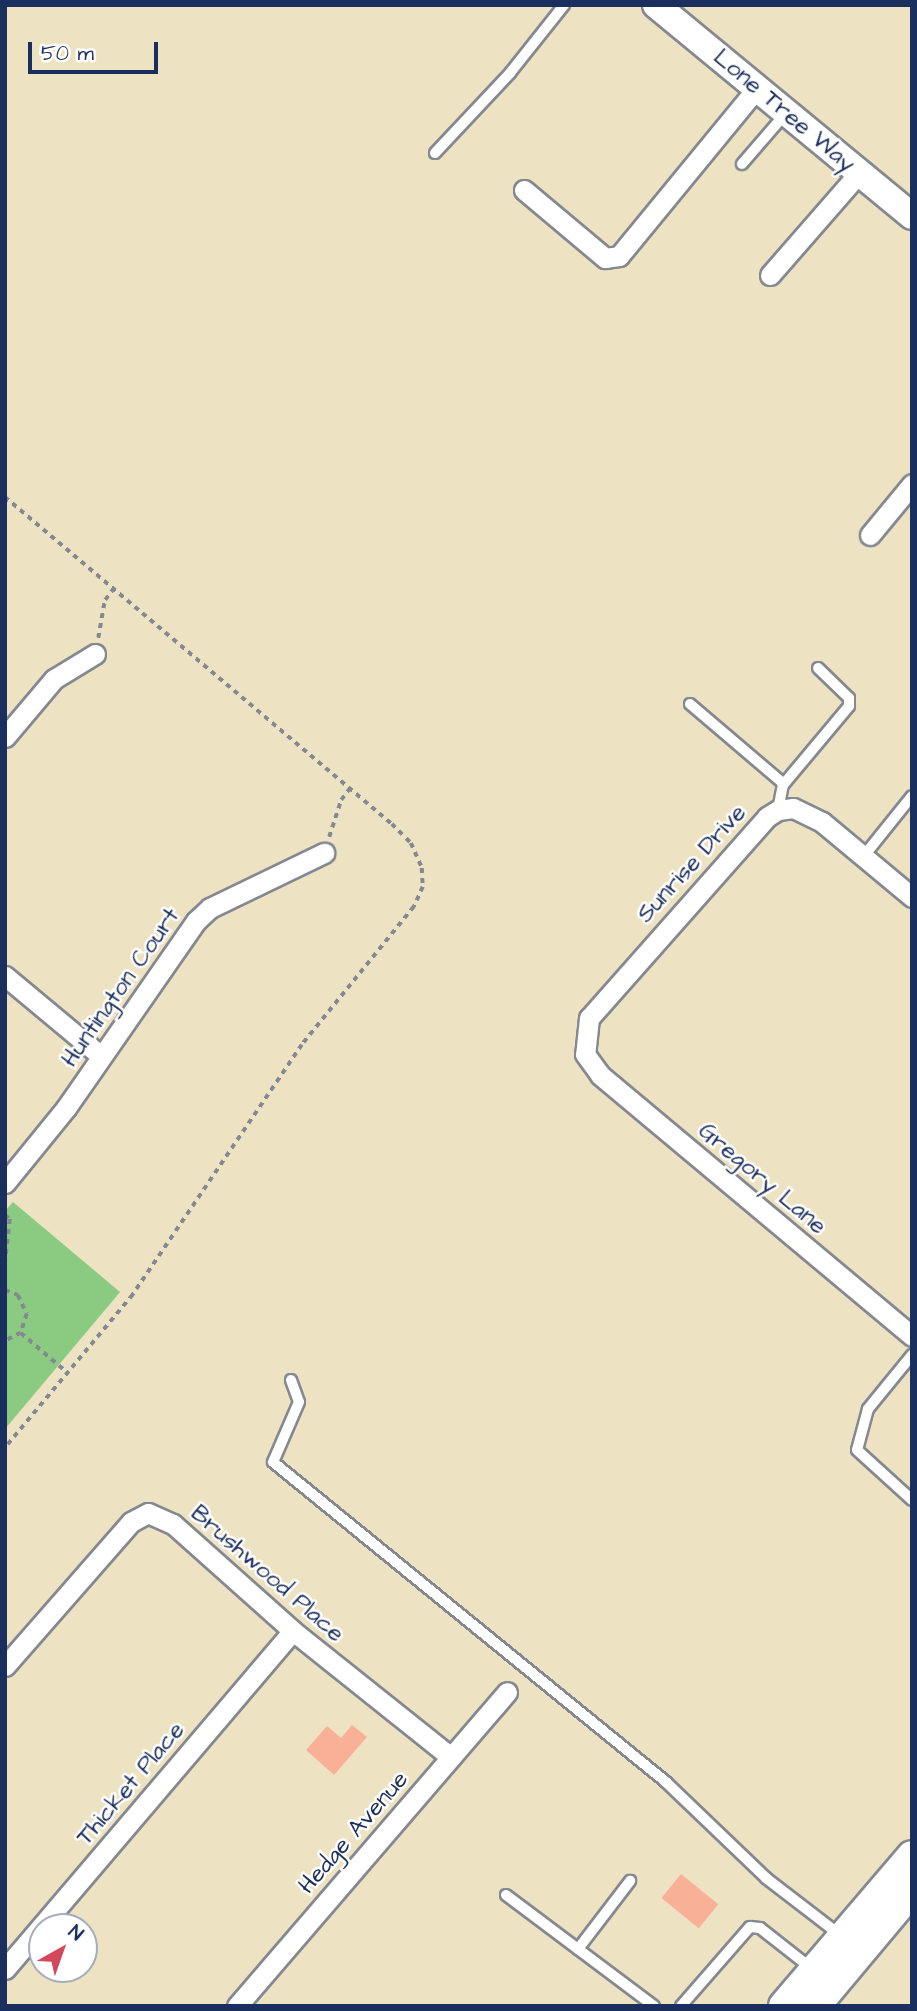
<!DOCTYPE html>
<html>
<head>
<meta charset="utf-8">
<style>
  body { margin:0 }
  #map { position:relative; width:917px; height:2011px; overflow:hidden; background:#ede2c2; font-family:"Architects Daughter",sans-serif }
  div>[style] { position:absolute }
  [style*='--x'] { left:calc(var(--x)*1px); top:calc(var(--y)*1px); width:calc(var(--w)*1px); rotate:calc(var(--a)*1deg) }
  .green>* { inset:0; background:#8bca81 }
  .building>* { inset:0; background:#f8b097; transform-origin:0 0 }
  .path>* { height:3.5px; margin-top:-1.75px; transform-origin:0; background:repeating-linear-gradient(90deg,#848890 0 5px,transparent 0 10px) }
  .roads { filter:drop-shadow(2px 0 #848890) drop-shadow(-2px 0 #848890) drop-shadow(0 2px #848890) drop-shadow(0 -2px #848890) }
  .lane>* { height:10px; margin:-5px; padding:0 5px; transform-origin:5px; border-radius:5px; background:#fff }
  .street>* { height:19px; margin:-9.5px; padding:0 9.5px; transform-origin:9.5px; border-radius:9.5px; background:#fff }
  .secondary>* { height:26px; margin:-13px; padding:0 13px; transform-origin:13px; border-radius:13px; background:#fff }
  .primary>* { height:30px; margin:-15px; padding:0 15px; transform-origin:15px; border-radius:15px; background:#fff }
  span { translate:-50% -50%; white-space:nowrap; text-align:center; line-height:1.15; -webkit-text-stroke:5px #fff; paint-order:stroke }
  .street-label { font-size:24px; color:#1b2f5e }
  .frame { position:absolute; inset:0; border:7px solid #1b2f5e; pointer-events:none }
  .north { position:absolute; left:28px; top:1913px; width:70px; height:70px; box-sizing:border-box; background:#fff; border:2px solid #a4acbf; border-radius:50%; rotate:40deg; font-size:19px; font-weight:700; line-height:28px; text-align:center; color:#1b2f5e }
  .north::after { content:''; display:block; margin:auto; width:24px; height:32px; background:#d1495b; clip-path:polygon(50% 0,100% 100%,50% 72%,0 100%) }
  .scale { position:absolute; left:28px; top:42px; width:130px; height:32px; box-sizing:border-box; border:4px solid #1b2f5e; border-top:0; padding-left:9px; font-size:21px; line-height:24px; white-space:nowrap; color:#1b2f5e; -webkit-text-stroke:5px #fff; paint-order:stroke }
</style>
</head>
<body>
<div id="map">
  <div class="green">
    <div style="clip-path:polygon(13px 1202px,120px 1292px,5px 1429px,5px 1211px)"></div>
  </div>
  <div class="building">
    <div style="clip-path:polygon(352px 1725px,367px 1737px,334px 1775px,306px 1750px,327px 1726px,341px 1738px)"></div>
    <div style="left:681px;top:1874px;width:48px;height:31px;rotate:39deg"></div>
  </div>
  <div class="path">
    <div style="--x:5;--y:497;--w:507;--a:40.2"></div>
    <div style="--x:392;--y:824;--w:27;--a:45"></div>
    <div style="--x:411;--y:843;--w:27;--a:66"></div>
    <div style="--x:422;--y:868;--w:19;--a:87"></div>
    <div style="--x:423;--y:887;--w:22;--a:114"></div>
    <div style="--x:414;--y:907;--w:178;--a:129.1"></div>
    <div style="--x:302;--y:1045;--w:302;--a:124.1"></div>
    <div style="--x:133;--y:1295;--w:199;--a:129.9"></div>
    <div style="--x:98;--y:638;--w:39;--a:-80"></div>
    <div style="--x:105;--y:600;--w:15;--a:-53"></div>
    <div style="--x:329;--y:837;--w:39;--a:-72"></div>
    <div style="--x:341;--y:800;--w:15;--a:-53"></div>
    <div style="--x:5;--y:1215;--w:6;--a:39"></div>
    <div style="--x:10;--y:1219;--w:45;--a:96.3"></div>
    <div style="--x:5;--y:1290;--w:14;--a:21"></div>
    <div style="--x:18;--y:1295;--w:21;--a:65"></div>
    <div style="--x:27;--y:1314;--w:20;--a:108"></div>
    <div style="--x:21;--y:1333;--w:18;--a:153"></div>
    <div style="--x:21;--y:1333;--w:63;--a:40.5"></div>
  </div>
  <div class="roads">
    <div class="lane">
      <div style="--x:435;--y:153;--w:110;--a:-46.8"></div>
      <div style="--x:510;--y:73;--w:87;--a:-51.5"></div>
      <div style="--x:742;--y:164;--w:67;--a:-49.2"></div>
      <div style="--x:690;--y:704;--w:123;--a:40.4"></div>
      <div style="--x:778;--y:810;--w:25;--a:-79"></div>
      <div style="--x:783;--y:785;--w:103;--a:-50.1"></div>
      <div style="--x:849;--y:706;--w:8;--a:-90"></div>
      <div style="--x:849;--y:698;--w:43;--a:-135.9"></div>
      <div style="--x:863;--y:857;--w:78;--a:-51.2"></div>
      <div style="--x:912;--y:1355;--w:70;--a:129.2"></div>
      <div style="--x:868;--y:1409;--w:42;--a:105"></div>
      <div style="--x:857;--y:1450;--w:74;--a:42.3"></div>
      <div style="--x:291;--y:1380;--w:23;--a:70"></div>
      <div style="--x:299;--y:1402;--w:65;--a:113.4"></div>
      <div style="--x:273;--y:1462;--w:507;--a:39.15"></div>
      <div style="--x:666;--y:1782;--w:139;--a:43.8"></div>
      <div style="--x:766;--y:1878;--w:93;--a:37.6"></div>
      <div style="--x:506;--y:1895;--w:185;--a:36.9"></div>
      <div style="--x:578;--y:1949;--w:86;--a:-52.6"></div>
      <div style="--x:681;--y:2006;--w:105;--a:-48.9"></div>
      <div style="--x:750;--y:1927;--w:10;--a:6"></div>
      <div style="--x:760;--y:1928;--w:65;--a:38.1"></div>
    </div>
    <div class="street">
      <div style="--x:524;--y:190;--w:106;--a:40"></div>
      <div style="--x:605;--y:258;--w:14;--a:-8"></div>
      <div style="--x:619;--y:256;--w:217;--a:-50.6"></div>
      <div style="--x:770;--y:275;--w:135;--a:-48.9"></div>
      <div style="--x:870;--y:535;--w:66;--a:-50.5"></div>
      <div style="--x:5;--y:737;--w:76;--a:-49.8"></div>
      <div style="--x:54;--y:679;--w:48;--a:-31.4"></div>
      <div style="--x:912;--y:897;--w:117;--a:-140.2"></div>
      <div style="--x:822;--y:822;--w:32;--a:-154"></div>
      <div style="--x:793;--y:808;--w:15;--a:172"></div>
      <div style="--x:778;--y:810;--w:13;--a:148"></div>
      <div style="--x:767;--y:817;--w:268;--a:131.5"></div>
      <div style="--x:589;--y:1018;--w:36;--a:96"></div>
      <div style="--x:585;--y:1054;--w:26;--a:54"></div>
      <div style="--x:600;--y:1075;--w:407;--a:39.9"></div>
      <div style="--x:5;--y:976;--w:125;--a:39.8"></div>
      <div style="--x:5;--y:1183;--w:97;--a:-50.9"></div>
      <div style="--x:66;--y:1108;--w:228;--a:-55.2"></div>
      <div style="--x:196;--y:921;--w:19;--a:-43"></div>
      <div style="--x:210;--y:908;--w:127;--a:-25.8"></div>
      <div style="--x:5;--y:1666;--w:191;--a:-48.8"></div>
      <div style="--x:131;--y:1522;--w:19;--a:-28"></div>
      <div style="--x:148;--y:1513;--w:27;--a:24"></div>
      <div style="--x:173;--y:1524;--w:161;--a:41.7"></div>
      <div style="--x:293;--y:1631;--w:202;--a:38.6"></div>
      <div style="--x:5;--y:1969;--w:444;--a:-49.6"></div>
      <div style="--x:237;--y:2006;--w:414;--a:-49.3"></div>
    </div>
    <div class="secondary">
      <div style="--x:656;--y:5;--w:332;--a:39.5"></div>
    </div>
    <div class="primary">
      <div style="--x:784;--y:2006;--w:197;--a:-49.5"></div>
      <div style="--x:815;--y:2006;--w:151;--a:-50.1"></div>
    </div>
  </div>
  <div class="street-label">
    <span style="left:784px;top:111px;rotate:40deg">Lone Tree Way</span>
    <span style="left:692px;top:864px;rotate:-48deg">Sunrise Drive</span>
    <span style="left:121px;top:988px;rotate:-55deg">Huntington Court</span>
    <span style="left:762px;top:1179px;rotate:40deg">Gregory Lane</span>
    <span style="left:267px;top:1574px;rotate:41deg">Brushwood Place</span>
    <span style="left:131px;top:1784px;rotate:-50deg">Thicket Place</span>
    <span style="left:354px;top:1833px;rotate:-49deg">Hedge Avenue</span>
  </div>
  <div class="frame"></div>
  <div class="north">N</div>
  <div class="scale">50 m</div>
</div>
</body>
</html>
